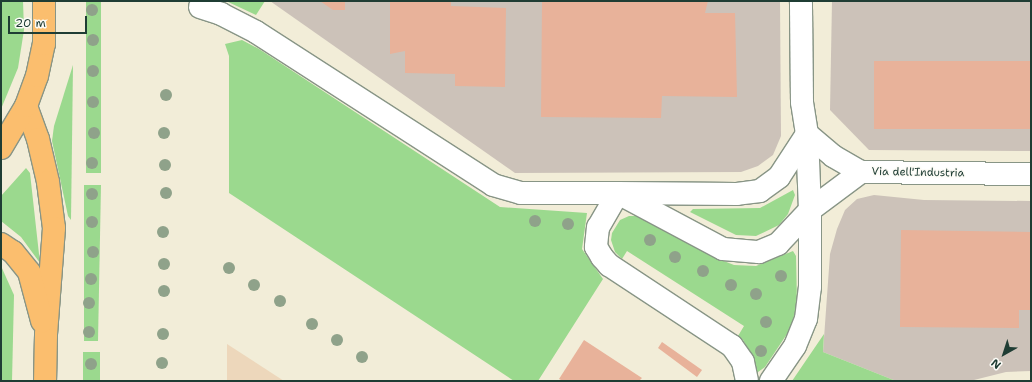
<!DOCTYPE html>
<html>
<head>
<meta charset="utf-8">
<style>
  body { margin:0 }
  #map { position:relative; width:1032px; height:382px; overflow:hidden; background:#f2edd8; font-family:"Shantell Sans",sans-serif }
  div>[style] { position:absolute }
  [style*='--x'] { left:calc(var(--x)*1px); top:calc(var(--y)*1px); width:calc(var(--w)*1px); rotate:calc(var(--a)*1deg) }
  .built>* { inset:0; background:#edd7bb }
  .industrial>* { inset:0; background:#ccc2b9 }
  .green>* { inset:0; background:#9bd98e; transform-origin:0 0 }
  .building>* { inset:0; background:#e8b29a; transform-origin:0 0 }
  .roads { filter:drop-shadow(1px 0 #889586) drop-shadow(-1px 0 #889586) drop-shadow(0 1px #889586) drop-shadow(0 -1px #889586) }
  .minor>* { height:22px; margin:-11px; padding:0 11px; transform-origin:11px; border-radius:11px; background:#fff }
  .major>* { height:22px; margin:-11px; padding:0 11px; transform-origin:11px; border-radius:11px; background:#fbbe6e }
  .trees>* { width:12px; height:12px; margin:-6px; border-radius:50%; background:#8fa28a }
  span { translate:-50% -50%; white-space:nowrap; text-align:center; line-height:1.15; -webkit-text-stroke:3px #fdfcf7; paint-order:stroke }
  .street-label { font-size:11px; color:#1f3d34 }
  .frame { position:absolute; inset:0; border:2px solid #1f3d34; pointer-events:none }
  .north { position:absolute; left:984px; top:334px; width:40px; height:40px; -webkit-text-stroke:3px #fdfcf7; paint-order:stroke; rotate:219deg; font-size:11px; font-weight:700; line-height:16px; text-align:center; color:#1f3d34 }
  .north::after { content:''; display:block; margin:auto; width:14px; height:18px; background:#1f3d34; clip-path:polygon(50% 0,100% 100%,50% 72%,0 100%) }
  .scale { position:absolute; left:8px; top:16px; width:79px; height:18px; box-sizing:border-box; border:2px solid #1f3d34; border-top:0; padding-left:5px; font-size:12px; line-height:14px; white-space:nowrap; color:#1f3d34; -webkit-text-stroke:3px #fdfcf7; paint-order:stroke }
</style>
</head>
<body>
<div id="map">
  <div class="built">
    <div style="clip-path:polygon(227px 344px,264px 368px,284px 381px,227px 381px)"></div>
  </div>
  <div class="industrial">
    <div style="clip-path:polygon(270px 1px,780px 1px,781px 136px,773px 155px,758px 166px,741px 172px,515px 173px)"></div>
    <div style="clip-path:polygon(832px 1px,1031px 1px,1031px 151px,869px 150px,830px 110px)"></div>
    <div style="clip-path:polygon(874px 195px,924px 200px,1031px 201px,1031px 371px,1006px 372px,970px 381px,896px 381px,823px 352px,830px 254px,837px 229px,845px 210px,857px 199px)"></div>
  </div>
  <div class="green">
    <div style="clip-path:polygon(1px 1px,23px 1px,24px 30px,18px 68px,1px 109px)"></div>
    <div style="left:86px;top:1px;width:15px;height:172px"></div>
    <div style="clip-path:polygon(226px 1px,265px 1px,256px 15px)"></div>
    <div style="clip-path:polygon(242px 40px,259px 49px,500px 207px,587px 213px,582px 249px,603px 279px,538px 381px,514px 381px,229px 193px,229px 56px,225px 44px)"></div>
    <div style="clip-path:polygon(73px 65px,71px 220px,68px 216px,52px 141px,54px 126px)"></div>
    <div style="clip-path:polygon(26px 168px,30px 173px,40px 263px,21px 237px,1px 221px,1px 196px)"></div>
    <div style="clip-path:polygon(84px 185px,101px 185px,98px 341px,84px 341px)"></div>
    <div style="clip-path:polygon(793px 190px,795px 195px,788px 214px,779px 225px,756px 236px,736px 235px,690px 212px,693px 209px,760px 208px)"></div>
    <div style="clip-path:polygon(629px 216px,642px 216px,662px 224px,711px 256px,734px 265px,756px 266px,793px 251px,796px 256px,797px 304px,791px 328px,765px 367px,758px 372px,755px 371px,752px 356px,743px 340px,738px 336px,744px 326px,627px 251px,622px 259px,615px 252px,611px 240px,612px 233px,620px 220px)"></div>
    <div style="clip-path:polygon(1px 266px,14px 295px,12px 381px,1px 381px)"></div>
    <div style="clip-path:polygon(824px 334px,823px 352px,896px 381px,792px 381px)"></div>
    <div style="left:100px;top:352px;width:29px;height:17px;rotate:90deg"></div>
  </div>
  <div class="building">
    <div style="clip-path:polygon(320px 1px,345px 1px,345px 10px,333px 10px)"></div>
    <div style="clip-path:polygon(390px 1px,451px 1px,451px 6px,506px 8px,505px 87px,455px 86px,455px 74px,405px 73px,405px 51px,390px 54px)"></div>
    <div style="clip-path:polygon(542px 1px,708px 1px,705px 13px,735px 13px,737px 97px,662px 96px,661px 118px,541px 117px)"></div>
    <div style="left:1031px;top:61px;width:68px;height:157px;rotate:90deg"></div>
    <div style="clip-path:polygon(901px 230px,1031px 232px,1031px 310px,1019px 310px,1019px 328px,900px 327px)"></div>
    <div style="clip-path:polygon(584px 340px,642px 378px,639px 381px,563px 381px,559px 379px)"></div>
    <div style="clip-path:polygon(662px 342px,702px 370px,697px 377px,658px 348px)"></div>
  </div>
  <div class="roads">
    <div class="minor">
      <div style="--x:200;--y:7;--w:22;--a:18"></div>
      <div style="--x:221;--y:14;--w:39;--a:27"></div>
      <div style="--x:256;--y:32;--w:282;--a:32.8"></div>
      <div style="--x:493;--y:185;--w:29;--a:16"></div>
      <div style="--x:521;--y:193;--w:97;--a:0"></div>
      <div style="--x:807;--y:134;--w:51;--a:123.1"></div>
      <div style="--x:779;--y:177;--w:24;--a:144"></div>
      <div style="--x:760;--y:191;--w:23;--a:173"></div>
      <div style="--x:737;--y:194;--w:119;--a:-179.5"></div>
      <div style="--x:618;--y:193;--w:119;--a:28.1"></div>
      <div style="--x:723;--y:249;--w:36;--a:5"></div>
      <div style="--x:759;--y:252;--w:21;--a:-23"></div>
      <div style="--x:778;--y:244;--w:47;--a:-46.7"></div>
      <div style="--x:810;--y:210;--w:64;--a:-36.7"></div>
      <div style="--x:807;--y:134;--w:34;--a:40"></div>
      <div style="--x:833;--y:156;--w:32;--a:30"></div>
      <div style="--x:861;--y:172;--w:170;--a:0.7"></div>
      <div style="--x:618;--y:193;--w:39;--a:120"></div>
      <div style="--x:598;--y:227;--w:20;--a:96"></div>
      <div style="--x:596;--y:247;--w:12;--a:59"></div>
      <div style="--x:602;--y:257;--w:11;--a:49"></div>
      <div style="--x:609;--y:265;--w:147;--a:33.4"></div>
      <div style="--x:732;--y:346;--w:19;--a:55"></div>
      <div style="--x:743;--y:362;--w:19;--a:78"></div>
      <div style="--x:771;--y:381;--w:42;--a:-55.6"></div>
      <div style="--x:795;--y:346;--w:29;--a:-68"></div>
      <div style="--x:806;--y:319;--w:32;--a:-83"></div>
      <div style="--x:810;--y:287;--w:77;--a:-90"></div>
      <div style="--x:810;--y:210;--w:76;--a:-92.3"></div>
      <div style="--x:807;--y:134;--w:32;--a:-99"></div>
      <div style="--x:802;--y:102;--w:101;--a:-90.6"></div>
    </div>
    <div class="major">
      <div style="--x:26;--y:106;--w:35;--a:70"></div>
      <div style="--x:38;--y:139;--w:44;--a:76.9"></div>
      <div style="--x:48;--y:182;--w:46;--a:82.6"></div>
      <div style="--x:54;--y:228;--w:107;--a:94.3"></div>
      <div style="--x:46;--y:335;--w:46;--a:91.2"></div>
      <div style="--x:1;--y:148;--w:49;--a:-59.2"></div>
      <div style="--x:26;--y:106;--w:32;--a:-70"></div>
      <div style="--x:37;--y:76;--w:33;--a:-78"></div>
      <div style="--x:44;--y:44;--w:43;--a:-90"></div>
      <div style="--x:1;--y:244;--w:14;--a:34"></div>
      <div style="--x:13;--y:252;--w:26;--a:51"></div>
      <div style="--x:29;--y:272;--w:51;--a:75.1"></div>
    </div>
  </div>
  <div class="trees">
    <div style="left:92px;top:10px"></div>
    <div style="left:93px;top:40px"></div>
    <div style="left:93px;top:71px"></div>
    <div style="left:166px;top:95px"></div>
    <div style="left:93px;top:102px"></div>
    <div style="left:94px;top:133px"></div>
    <div style="left:164px;top:133px"></div>
    <div style="left:92px;top:163px"></div>
    <div style="left:165px;top:165px"></div>
    <div style="left:166px;top:193px"></div>
    <div style="left:92px;top:194px"></div>
    <div style="left:535px;top:221px"></div>
    <div style="left:92px;top:222px"></div>
    <div style="left:568px;top:224px"></div>
    <div style="left:163px;top:232px"></div>
    <div style="left:650px;top:240px"></div>
    <div style="left:93px;top:252px"></div>
    <div style="left:675px;top:257px"></div>
    <div style="left:164px;top:264px"></div>
    <div style="left:229px;top:268px"></div>
    <div style="left:703px;top:271px"></div>
    <div style="left:781px;top:276px"></div>
    <div style="left:91px;top:279px"></div>
    <div style="left:254px;top:285px"></div>
    <div style="left:731px;top:285px"></div>
    <div style="left:164px;top:291px"></div>
    <div style="left:756px;top:294px"></div>
    <div style="left:280px;top:301px"></div>
    <div style="left:89px;top:303px"></div>
    <div style="left:766px;top:322px"></div>
    <div style="left:312px;top:324px"></div>
    <div style="left:89px;top:332px"></div>
    <div style="left:163px;top:334px"></div>
    <div style="left:337px;top:340px"></div>
    <div style="left:761px;top:351px"></div>
    <div style="left:362px;top:357px"></div>
    <div style="left:162px;top:363px"></div>
    <div style="left:91px;top:364px"></div>
  </div>
  <div class="street-label">
    <span style="left:918px;top:173px;rotate:1deg">Via dell'Industria</span>
  </div>
  <div class="frame"></div>
  <div class="north">N</div>
  <div class="scale">20 m</div>
</div>
</body>
</html>
